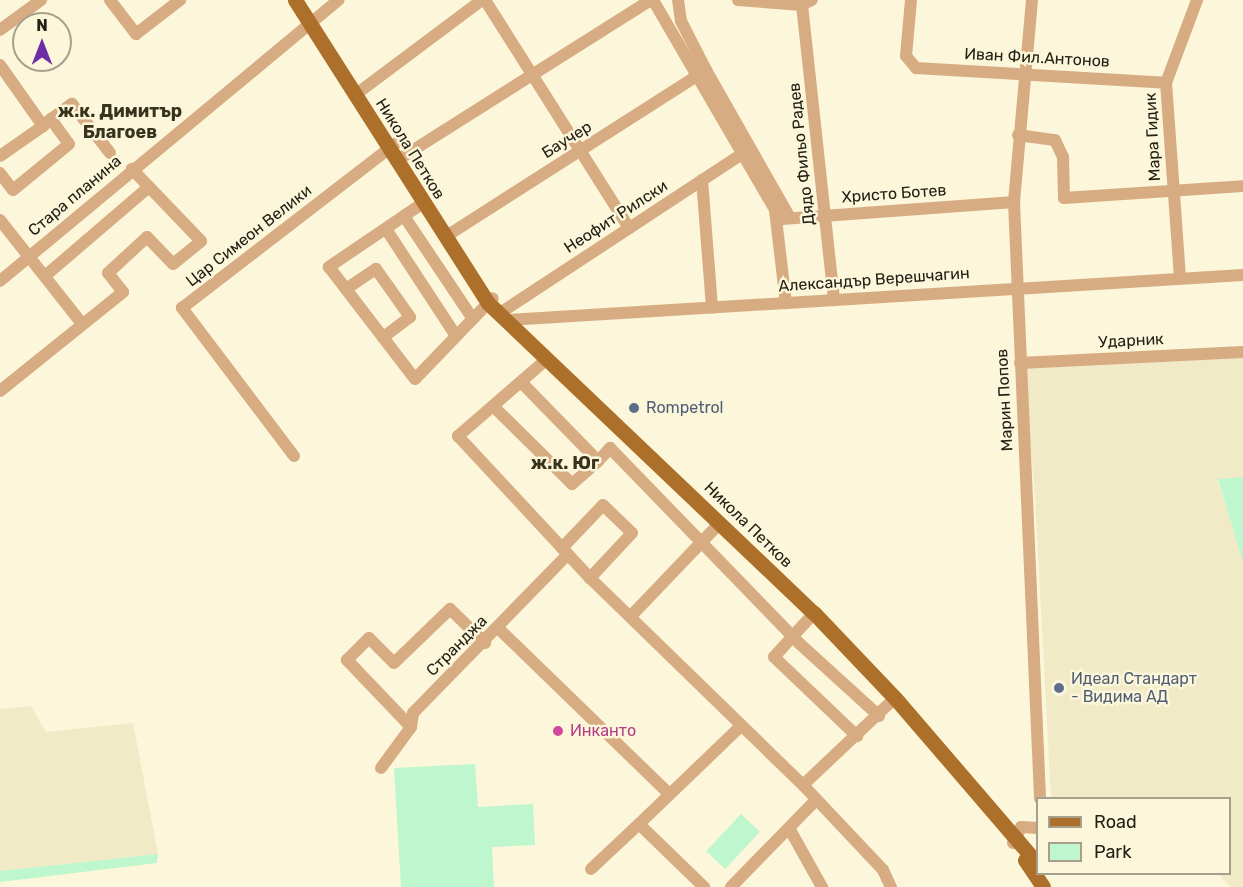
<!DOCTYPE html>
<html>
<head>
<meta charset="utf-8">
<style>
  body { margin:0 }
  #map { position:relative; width:1243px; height:887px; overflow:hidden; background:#fcf6da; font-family:Rubik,sans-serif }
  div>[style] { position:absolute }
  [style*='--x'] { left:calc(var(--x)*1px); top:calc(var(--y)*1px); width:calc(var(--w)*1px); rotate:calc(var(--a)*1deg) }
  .built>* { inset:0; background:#f1eac7 }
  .green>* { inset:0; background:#bef7cd; transform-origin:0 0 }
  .minor>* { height:12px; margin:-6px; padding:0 6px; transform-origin:6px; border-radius:6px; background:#d7ac82 }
  .major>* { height:15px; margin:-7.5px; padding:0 7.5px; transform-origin:7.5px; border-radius:7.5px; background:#ad702a }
  .dots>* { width:16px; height:16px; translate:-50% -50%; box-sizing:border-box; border:3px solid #fcf6da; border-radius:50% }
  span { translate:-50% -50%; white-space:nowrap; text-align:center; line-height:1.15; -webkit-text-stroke:5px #fcf6da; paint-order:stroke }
  .street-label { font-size:16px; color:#232016 }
  .service-label { font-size:16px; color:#4e5e75 }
  .left { translate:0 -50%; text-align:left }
  .hotel-label { font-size:16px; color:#b23c85 }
  .neighbourhood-label { font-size:18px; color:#38331d; font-weight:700 }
  .legend { position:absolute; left:1036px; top:797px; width:195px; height:78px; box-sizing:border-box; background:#fcf6da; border:2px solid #a5a08c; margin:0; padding:8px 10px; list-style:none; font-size:18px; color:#232016 }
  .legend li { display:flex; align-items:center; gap:12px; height:30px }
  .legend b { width:30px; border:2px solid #a5a08c }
  .north { position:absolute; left:12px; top:12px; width:60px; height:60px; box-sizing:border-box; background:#fcf6da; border:2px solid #a5a08c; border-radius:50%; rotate:0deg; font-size:16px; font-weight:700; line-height:24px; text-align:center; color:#232016 }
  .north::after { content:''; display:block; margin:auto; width:21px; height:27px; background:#6e2ea3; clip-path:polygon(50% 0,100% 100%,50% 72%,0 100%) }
</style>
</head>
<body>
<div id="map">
  <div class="built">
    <div style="clip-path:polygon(1243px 354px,1243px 477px,1218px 480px,1243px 563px,1243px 887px,1231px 887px,1218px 874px,1230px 874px,1230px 798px,1051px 798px,1035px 497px,1023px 361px)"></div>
    <div style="clip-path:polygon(31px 706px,46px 732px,133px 723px,158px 854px,0 871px,0 709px)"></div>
  </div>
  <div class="green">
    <div style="clip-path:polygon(1243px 477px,1243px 563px,1218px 479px)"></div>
    <div style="clip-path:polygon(475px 764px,478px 807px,533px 804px,535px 845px,492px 847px,494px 887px,401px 887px,394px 768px)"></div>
    <div style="left:741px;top:814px;width:26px;height:51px;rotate:43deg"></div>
    <div style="clip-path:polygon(158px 854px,157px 863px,0 882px,0 871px)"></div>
  </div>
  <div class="minor">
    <div style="--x:110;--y:0;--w:43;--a:52.6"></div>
    <div style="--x:136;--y:34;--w:56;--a:-37.7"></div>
    <div style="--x:485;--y:0;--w:270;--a:57.7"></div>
    <div style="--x:653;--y:0;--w:243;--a:59.8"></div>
    <div style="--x:775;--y:210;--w:94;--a:83.3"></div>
    <div style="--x:678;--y:0;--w:21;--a:82"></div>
    <div style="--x:681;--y:21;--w:55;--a:63"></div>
    <div style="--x:706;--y:70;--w:170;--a:60.4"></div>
    <div style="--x:738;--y:0;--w:64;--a:4.5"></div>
    <div style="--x:802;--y:5;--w:11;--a:-27"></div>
    <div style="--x:911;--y:0;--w:56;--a:95.1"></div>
    <div style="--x:906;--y:56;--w:16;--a:50"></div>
    <div style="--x:916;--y:68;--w:250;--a:3.4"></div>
    <div style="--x:1032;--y:0;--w:203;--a:95.1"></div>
    <div style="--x:1014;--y:202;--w:597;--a:87.5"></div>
    <div style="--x:802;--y:5;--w:297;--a:83.8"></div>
    <div style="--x:0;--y:30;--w:51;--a:-36.2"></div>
    <div style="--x:0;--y:65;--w:75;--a:54.8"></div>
    <div style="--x:43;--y:126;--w:52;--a:145.1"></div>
    <div style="--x:355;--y:95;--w:159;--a:-36.8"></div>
    <div style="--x:51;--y:119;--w:26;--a:-36"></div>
    <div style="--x:72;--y:104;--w:62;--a:52.2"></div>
    <div style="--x:1018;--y:135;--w:37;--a:8"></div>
    <div style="--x:1055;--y:140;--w:19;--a:65"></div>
    <div style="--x:1063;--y:157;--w:41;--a:88.6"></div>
    <div style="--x:1064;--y:198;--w:179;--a:-3.8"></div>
    <div style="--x:396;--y:161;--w:302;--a:-32.3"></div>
    <div style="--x:0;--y:173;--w:21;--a:53"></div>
    <div style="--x:13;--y:190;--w:72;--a:-39.4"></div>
    <div style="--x:69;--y:144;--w:31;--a:-126"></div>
    <div style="--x:51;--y:119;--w:11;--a:139"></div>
    <div style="--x:702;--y:180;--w:128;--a:85.5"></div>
    <div style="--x:423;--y:203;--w:114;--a:145.8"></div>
    <div style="--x:329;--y:267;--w:141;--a:52.5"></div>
    <div style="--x:415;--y:379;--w:112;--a:-46.1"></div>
    <div style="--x:404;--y:216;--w:124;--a:56.2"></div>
    <div style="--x:782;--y:219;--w:233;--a:-4.2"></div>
    <div style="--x:0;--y:220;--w:132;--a:51.7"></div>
    <div style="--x:386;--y:229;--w:128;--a:56.8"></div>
    <div style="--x:445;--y:237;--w:310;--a:-32.6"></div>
    <div style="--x:45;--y:276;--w:137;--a:-40.6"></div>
    <div style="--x:1180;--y:278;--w:196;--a:-94.1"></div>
    <div style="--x:1166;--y:83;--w:89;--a:-69.5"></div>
    <div style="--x:0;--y:281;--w:440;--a:-39.7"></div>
    <div style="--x:346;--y:289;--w:36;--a:-34"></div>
    <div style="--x:376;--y:269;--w:59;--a:54.7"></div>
    <div style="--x:410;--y:317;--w:34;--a:143"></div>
    <div style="--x:500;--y:313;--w:299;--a:-33.3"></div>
    <div style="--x:508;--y:320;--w:736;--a:-3.5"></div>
    <div style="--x:547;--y:359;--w:118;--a:139.1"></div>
    <div style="--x:458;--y:436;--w:194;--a:47.1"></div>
    <div style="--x:590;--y:578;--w:297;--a:44.2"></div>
    <div style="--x:803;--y:785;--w:117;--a:46.7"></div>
    <div style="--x:883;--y:870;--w:19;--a:65"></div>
    <div style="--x:1020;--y:363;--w:223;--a:-2.8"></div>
    <div style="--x:521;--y:382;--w:110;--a:45.7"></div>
    <div style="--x:598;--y:461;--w:18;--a:-47"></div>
    <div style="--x:610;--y:448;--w:273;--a:45.9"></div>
    <div style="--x:800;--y:644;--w:107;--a:42.3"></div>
    <div style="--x:0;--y:391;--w:158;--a:-38.8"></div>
    <div style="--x:123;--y:292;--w:24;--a:-128"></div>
    <div style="--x:108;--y:273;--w:53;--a:-42.7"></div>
    <div style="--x:147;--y:237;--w:37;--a:46"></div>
    <div style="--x:173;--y:264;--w:36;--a:-39"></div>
    <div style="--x:201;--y:241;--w:100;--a:-133.8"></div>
    <div style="--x:493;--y:406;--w:111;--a:44.6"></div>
    <div style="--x:572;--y:484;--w:35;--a:-41"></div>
    <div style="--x:294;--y:456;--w:186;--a:-127.1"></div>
    <div style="--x:182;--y:308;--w:270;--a:-37.6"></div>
    <div style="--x:562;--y:548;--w:59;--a:-46.4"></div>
    <div style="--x:603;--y:505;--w:40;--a:44"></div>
    <div style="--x:632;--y:533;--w:62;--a:133"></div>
    <div style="--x:814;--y:613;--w:59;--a:132.3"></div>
    <div style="--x:774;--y:657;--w:115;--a:43.6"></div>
    <div style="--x:631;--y:616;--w:129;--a:-46.3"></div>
    <div style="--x:498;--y:628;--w:238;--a:44.1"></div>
    <div style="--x:411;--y:727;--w:93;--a:-133.7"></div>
    <div style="--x:347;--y:660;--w:31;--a:-45"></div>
    <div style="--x:369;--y:638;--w:35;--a:45"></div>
    <div style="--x:394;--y:663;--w:78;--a:-44"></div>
    <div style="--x:450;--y:609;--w:49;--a:44.2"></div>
    <div style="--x:381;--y:768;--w:51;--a:-53.8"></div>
    <div style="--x:411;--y:727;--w:14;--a:-82"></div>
    <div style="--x:413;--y:713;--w:222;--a:-45.7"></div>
    <div style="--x:803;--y:785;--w:127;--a:-43.4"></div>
    <div style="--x:639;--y:824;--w:141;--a:-43.9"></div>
    <div style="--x:789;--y:828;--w:68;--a:60.8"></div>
    <div style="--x:1013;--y:843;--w:18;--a:-63"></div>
    <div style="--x:1021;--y:827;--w:17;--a:3"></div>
    <div style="--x:591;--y:869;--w:66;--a:-43.2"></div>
    <div style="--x:639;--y:824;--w:91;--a:44.1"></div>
    <div style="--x:731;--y:887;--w:122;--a:-45.7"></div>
  </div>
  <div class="major">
    <div style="--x:295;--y:0;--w:359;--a:57.5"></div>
    <div style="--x:488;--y:303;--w:450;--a:43.6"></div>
    <div style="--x:814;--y:613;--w:117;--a:46.4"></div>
    <div style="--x:895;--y:698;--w:219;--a:49.3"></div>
    <div style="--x:1025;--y:860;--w:32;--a:56"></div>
  </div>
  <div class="dots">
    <div style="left:634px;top:408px;background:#5c6f8a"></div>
    <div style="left:1059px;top:688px;background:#5c6f8a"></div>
    <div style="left:558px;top:731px;background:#d1479c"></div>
  </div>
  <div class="street-label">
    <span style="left:1037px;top:58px;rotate:3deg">Иван Фил.Антонов</span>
    <span style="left:1153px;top:137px;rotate:-93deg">Мара Гидик</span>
    <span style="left:567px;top:140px;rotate:-32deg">Баучер</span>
    <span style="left:410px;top:149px;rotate:58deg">Никола Петков</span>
    <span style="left:802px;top:154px;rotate:-96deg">Дядо Фильо Радев</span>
    <span style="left:894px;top:194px;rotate:-4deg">Христо Ботев</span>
    <span style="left:75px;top:196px;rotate:-40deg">Стара планина</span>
    <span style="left:616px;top:217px;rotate:-33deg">Неофит Рилски</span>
    <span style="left:249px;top:236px;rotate:-38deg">Цар Симеон Велики</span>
    <span style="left:874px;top:280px;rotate:-4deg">Александър Верешчагин</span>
    <span style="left:1131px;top:341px;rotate:-3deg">Ударник</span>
    <span style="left:1005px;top:400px;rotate:-93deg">Марин Попов</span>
    <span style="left:748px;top:525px;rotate:44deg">Никола Петков</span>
    <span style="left:457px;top:646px;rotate:-45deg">Странджа</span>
  </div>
  <div class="service-label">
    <span class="left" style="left:646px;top:408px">Rompetrol</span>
    <span class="left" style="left:1071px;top:688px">Идеал Стандарт<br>- Видима АД</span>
  </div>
  <div class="hotel-label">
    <span class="left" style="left:570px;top:731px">Инканто</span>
  </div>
  <div class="neighbourhood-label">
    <span style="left:120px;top:122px">ж.к. Димитър<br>Благоев</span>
    <span style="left:565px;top:463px">ж.к. Юг</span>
  </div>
  <ul class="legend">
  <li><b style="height:8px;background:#ad702a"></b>Road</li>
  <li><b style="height:16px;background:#bef7cd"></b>Park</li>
  </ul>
  <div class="north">N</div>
</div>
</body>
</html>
